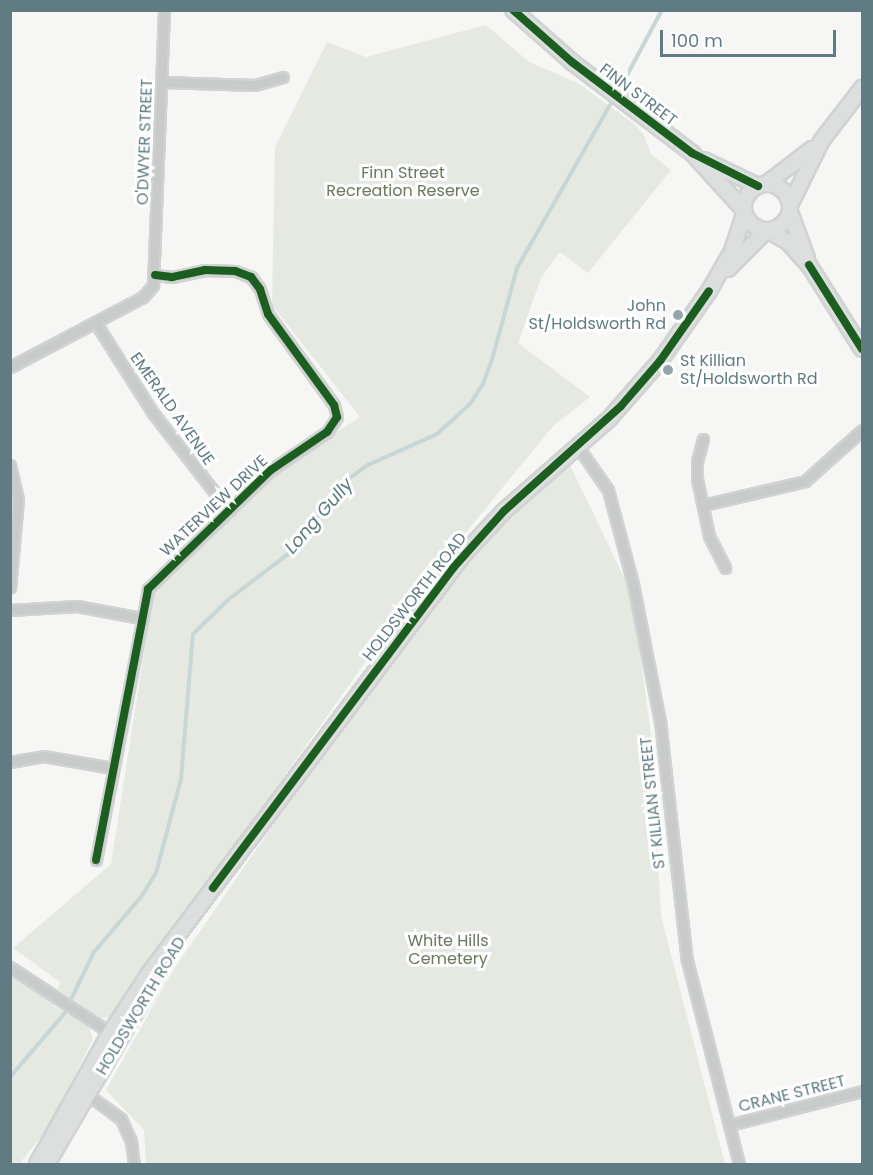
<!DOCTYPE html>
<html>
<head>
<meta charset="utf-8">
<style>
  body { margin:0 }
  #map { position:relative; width:873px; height:1175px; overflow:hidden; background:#f6f6f5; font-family:Poppins,sans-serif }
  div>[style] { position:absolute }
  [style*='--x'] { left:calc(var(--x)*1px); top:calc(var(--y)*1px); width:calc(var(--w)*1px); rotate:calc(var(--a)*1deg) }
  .green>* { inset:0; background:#e6e8e2 }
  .stream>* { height:4px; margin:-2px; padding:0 2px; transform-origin:2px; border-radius:2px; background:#c8d6d6 }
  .roads { filter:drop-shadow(2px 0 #d1d3d3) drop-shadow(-2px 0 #d1d3d3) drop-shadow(0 2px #d1d3d3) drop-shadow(0 -2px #d1d3d3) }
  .street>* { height:9px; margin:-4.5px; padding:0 4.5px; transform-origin:4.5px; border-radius:4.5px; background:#c8cbca }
  .secondary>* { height:14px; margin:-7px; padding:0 7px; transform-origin:7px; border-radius:7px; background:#dddfdf }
  .secondary>.ring { margin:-7px; padding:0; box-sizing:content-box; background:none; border:14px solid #dddfdf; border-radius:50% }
  .cycleway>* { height:8px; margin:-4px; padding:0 4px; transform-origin:4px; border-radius:4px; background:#1b5e20 }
  .dots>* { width:16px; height:16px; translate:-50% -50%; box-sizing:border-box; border:3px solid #fff; border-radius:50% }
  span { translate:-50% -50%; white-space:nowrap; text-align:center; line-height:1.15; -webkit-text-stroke:6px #fff; paint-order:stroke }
  .street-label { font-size:16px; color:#607b81 }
  .park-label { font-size:16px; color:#6b785f }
  .poi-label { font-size:16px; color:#607b81 }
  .right { translate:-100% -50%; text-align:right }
  .left { translate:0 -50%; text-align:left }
  .water-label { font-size:18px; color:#5a7c7c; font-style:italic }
  .frame { position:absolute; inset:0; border:12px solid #607b81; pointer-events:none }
  .scale { position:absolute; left:660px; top:30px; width:176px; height:27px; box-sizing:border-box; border:3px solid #607b81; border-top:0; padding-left:8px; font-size:18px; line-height:21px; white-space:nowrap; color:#607b81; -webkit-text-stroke:4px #fff; paint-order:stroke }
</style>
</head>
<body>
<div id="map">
  <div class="green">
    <div style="clip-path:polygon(486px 25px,529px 62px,578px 83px,633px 123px,644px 135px,651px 154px,671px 170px,588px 273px,560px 252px,541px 278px,518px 343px,590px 397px,554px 425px,403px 609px,114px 1016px,101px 1018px,58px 989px,60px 982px,13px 948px,111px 864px,153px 596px,289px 463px,360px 417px,272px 305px,275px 147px,327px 42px,366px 57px)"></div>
    <div style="clip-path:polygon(569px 463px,632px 594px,652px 742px,661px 916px,725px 1164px,146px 1164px,144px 1130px,106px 1090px,172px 972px,273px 825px,484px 541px)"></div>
    <div style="clip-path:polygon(11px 973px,54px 1002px,52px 1005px,88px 1025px,93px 1039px,48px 1128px,19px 1164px,10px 1164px)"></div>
  </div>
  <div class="stream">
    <div style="--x:618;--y:92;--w:93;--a:-61.8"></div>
    <div style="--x:10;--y:1077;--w:83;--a:-49.4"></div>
    <div style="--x:64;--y:1014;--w:69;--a:-64.2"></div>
    <div style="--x:94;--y:952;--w:72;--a:-49.5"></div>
    <div style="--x:141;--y:897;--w:28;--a:-58"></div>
    <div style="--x:156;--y:873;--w:97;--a:-75.1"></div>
    <div style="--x:181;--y:779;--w:145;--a:-85.3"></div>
    <div style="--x:193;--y:634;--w:50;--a:-44.2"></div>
    <div style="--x:229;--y:599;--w:74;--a:-37.3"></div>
    <div style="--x:288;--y:554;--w:95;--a:-51.4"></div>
    <div style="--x:347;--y:480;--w:26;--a:-36"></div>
    <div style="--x:368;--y:465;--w:76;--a:-24.2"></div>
    <div style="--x:437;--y:434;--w:45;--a:-42.3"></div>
    <div style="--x:470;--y:404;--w:24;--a:-57"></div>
    <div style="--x:483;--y:384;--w:30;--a:-70"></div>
    <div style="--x:493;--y:356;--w:91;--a:-74.7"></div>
    <div style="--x:517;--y:268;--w:196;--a:-60.3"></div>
  </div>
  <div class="roads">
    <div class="street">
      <div style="--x:162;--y:82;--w:93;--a:1.8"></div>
      <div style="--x:255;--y:85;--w:29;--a:-16"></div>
      <div style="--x:95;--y:322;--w:108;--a:57.5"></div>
      <div style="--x:153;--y:413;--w:124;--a:52.2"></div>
      <div style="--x:10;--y:367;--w:150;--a:-27.8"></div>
      <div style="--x:143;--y:297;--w:16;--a:-50"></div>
      <div style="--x:153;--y:285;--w:275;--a:-87.7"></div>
      <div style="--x:703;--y:439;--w:23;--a:105"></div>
      <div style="--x:697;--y:461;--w:18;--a:90"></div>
      <div style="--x:697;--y:479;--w:58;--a:78.1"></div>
      <div style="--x:709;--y:536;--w:36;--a:63"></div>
      <div style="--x:578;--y:447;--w:52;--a:55.1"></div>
      <div style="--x:608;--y:490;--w:97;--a:75.1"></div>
      <div style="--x:633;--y:584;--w:140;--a:78.9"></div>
      <div style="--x:660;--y:721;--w:241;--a:83.6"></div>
      <div style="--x:687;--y:960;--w:211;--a:75.7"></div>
      <div style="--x:10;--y:465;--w:35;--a:77"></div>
      <div style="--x:18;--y:499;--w:89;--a:95.1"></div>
      <div style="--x:703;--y:505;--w:105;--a:-13.2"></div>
      <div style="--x:805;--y:481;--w:76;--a:-41.8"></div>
      <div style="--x:10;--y:610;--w:67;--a:-3.4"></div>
      <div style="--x:77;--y:606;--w:65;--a:10.6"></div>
      <div style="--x:10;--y:762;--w:34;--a:-10"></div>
      <div style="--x:43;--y:756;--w:71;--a:9.7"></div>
      <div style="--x:96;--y:860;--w:276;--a:-79.1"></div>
      <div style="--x:148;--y:589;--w:171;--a:-44.1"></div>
      <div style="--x:271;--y:470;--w:68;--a:-34.2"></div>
      <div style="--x:327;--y:432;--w:18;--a:-56"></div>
      <div style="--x:337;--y:417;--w:12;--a:-104"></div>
      <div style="--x:334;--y:405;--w:112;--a:-126"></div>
      <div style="--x:268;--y:314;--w:26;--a:-108"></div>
      <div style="--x:260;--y:289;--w:15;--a:-127"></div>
      <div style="--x:251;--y:277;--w:17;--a:-159"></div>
      <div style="--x:235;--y:271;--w:30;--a:-178"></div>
      <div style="--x:205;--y:270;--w:34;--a:168"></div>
      <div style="--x:172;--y:277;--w:17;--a:-173"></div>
      <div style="--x:10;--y:967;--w:124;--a:33.2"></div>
      <div style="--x:83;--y:1091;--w:47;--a:36.4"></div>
      <div style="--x:121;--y:1119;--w:24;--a:66"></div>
      <div style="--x:131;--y:1141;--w:23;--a:83"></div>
      <div style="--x:729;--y:1125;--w:137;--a:-14.3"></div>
    </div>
    <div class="secondary">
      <div style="--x:513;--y:10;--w:79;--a:41.4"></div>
      <div style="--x:572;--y:62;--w:151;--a:37.2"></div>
      <div style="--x:692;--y:153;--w:76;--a:47.7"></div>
      <div style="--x:704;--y:160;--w:60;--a:25.7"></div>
      <div class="ring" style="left:744px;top:184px;width:32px;height:32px"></div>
      <div style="--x:766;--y:184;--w:58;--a:-37.3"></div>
      <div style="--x:790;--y:205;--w:72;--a:-63.8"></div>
      <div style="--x:822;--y:140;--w:66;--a:-52.4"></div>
      <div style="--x:790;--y:212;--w:49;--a:69.7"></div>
      <div style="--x:769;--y:231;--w:22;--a:30"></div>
      <div style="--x:788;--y:242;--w:31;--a:48"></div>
      <div style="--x:809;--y:265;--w:99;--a:57.8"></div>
      <div style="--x:728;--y:269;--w:54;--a:-45"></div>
      <div style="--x:37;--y:1164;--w:150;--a:-60.9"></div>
      <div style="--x:110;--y:1033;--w:73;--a:-56.7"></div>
      <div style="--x:150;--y:972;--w:523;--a:-53.09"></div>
      <div style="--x:464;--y:554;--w:59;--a:-47.1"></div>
      <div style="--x:504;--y:511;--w:140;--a:-41.2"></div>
      <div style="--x:609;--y:419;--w:77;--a:-48.7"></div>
      <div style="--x:660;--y:361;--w:85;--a:-55"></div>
      <div style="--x:709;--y:291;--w:46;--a:-60.1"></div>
      <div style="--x:732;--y:251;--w:39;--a:-72"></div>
      <div style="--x:47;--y:1164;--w:218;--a:-59.7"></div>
    </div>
  </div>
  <div class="cycleway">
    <div style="--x:513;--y:10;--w:79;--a:41.4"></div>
    <div style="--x:572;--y:62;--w:151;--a:37.2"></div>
    <div style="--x:692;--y:153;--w:74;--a:26.6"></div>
    <div style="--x:809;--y:265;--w:99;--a:57.8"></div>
    <div style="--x:96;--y:860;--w:276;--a:-79.1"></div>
    <div style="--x:148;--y:589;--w:171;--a:-44.1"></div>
    <div style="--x:271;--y:470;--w:68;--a:-34.2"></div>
    <div style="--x:327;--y:432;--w:18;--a:-56"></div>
    <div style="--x:337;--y:417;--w:12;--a:-104"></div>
    <div style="--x:334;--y:405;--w:112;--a:-126"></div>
    <div style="--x:268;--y:314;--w:26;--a:-108"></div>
    <div style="--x:260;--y:289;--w:15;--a:-127"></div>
    <div style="--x:251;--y:277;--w:17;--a:-159"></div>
    <div style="--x:235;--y:271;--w:30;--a:-178"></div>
    <div style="--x:205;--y:270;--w:34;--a:168"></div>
    <div style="--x:172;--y:277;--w:17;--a:-173"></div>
    <div style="--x:213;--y:888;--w:400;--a:-53.1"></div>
    <div style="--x:453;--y:568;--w:76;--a:-48.2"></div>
    <div style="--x:504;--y:511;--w:157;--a:-41.9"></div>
    <div style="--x:621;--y:406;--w:60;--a:-49.1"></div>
    <div style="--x:660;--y:361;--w:85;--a:-55"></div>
  </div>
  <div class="dots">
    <div style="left:678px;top:315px;background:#94a6aa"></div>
    <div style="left:668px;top:370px;background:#94a6aa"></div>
  </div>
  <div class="street-label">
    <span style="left:638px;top:95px;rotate:37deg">FINN STREET</span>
    <span style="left:145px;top:142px;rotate:-88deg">O'DWYER STREET</span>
    <span style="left:172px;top:409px;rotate:55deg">EMERALD AVENUE</span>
    <span style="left:214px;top:506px;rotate:-43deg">WATERVIEW DRIVE</span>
    <span style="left:415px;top:597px;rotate:-52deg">HOLDSWORTH ROAD</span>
    <span style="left:653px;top:803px;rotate:-96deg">ST KILLIAN STREET</span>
    <span style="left:141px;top:1006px;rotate:-59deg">HOLDSWORTH ROAD</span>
    <span style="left:792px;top:1094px;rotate:-14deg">CRANE STREET</span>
  </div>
  <div class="park-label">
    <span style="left:403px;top:182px">Finn Street<br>Recreation Reserve</span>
    <span style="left:448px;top:950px">White Hills<br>Cemetery</span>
  </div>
  <div class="poi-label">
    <span class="right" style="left:666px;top:315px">John<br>St/Holdsworth Rd</span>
    <span class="left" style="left:680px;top:370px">St Killian<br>St/Holdsworth Rd</span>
  </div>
  <div class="water-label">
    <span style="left:319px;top:516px;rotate:-49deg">Long Gully</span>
  </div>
  <div class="frame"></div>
  <div class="scale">100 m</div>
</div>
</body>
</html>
